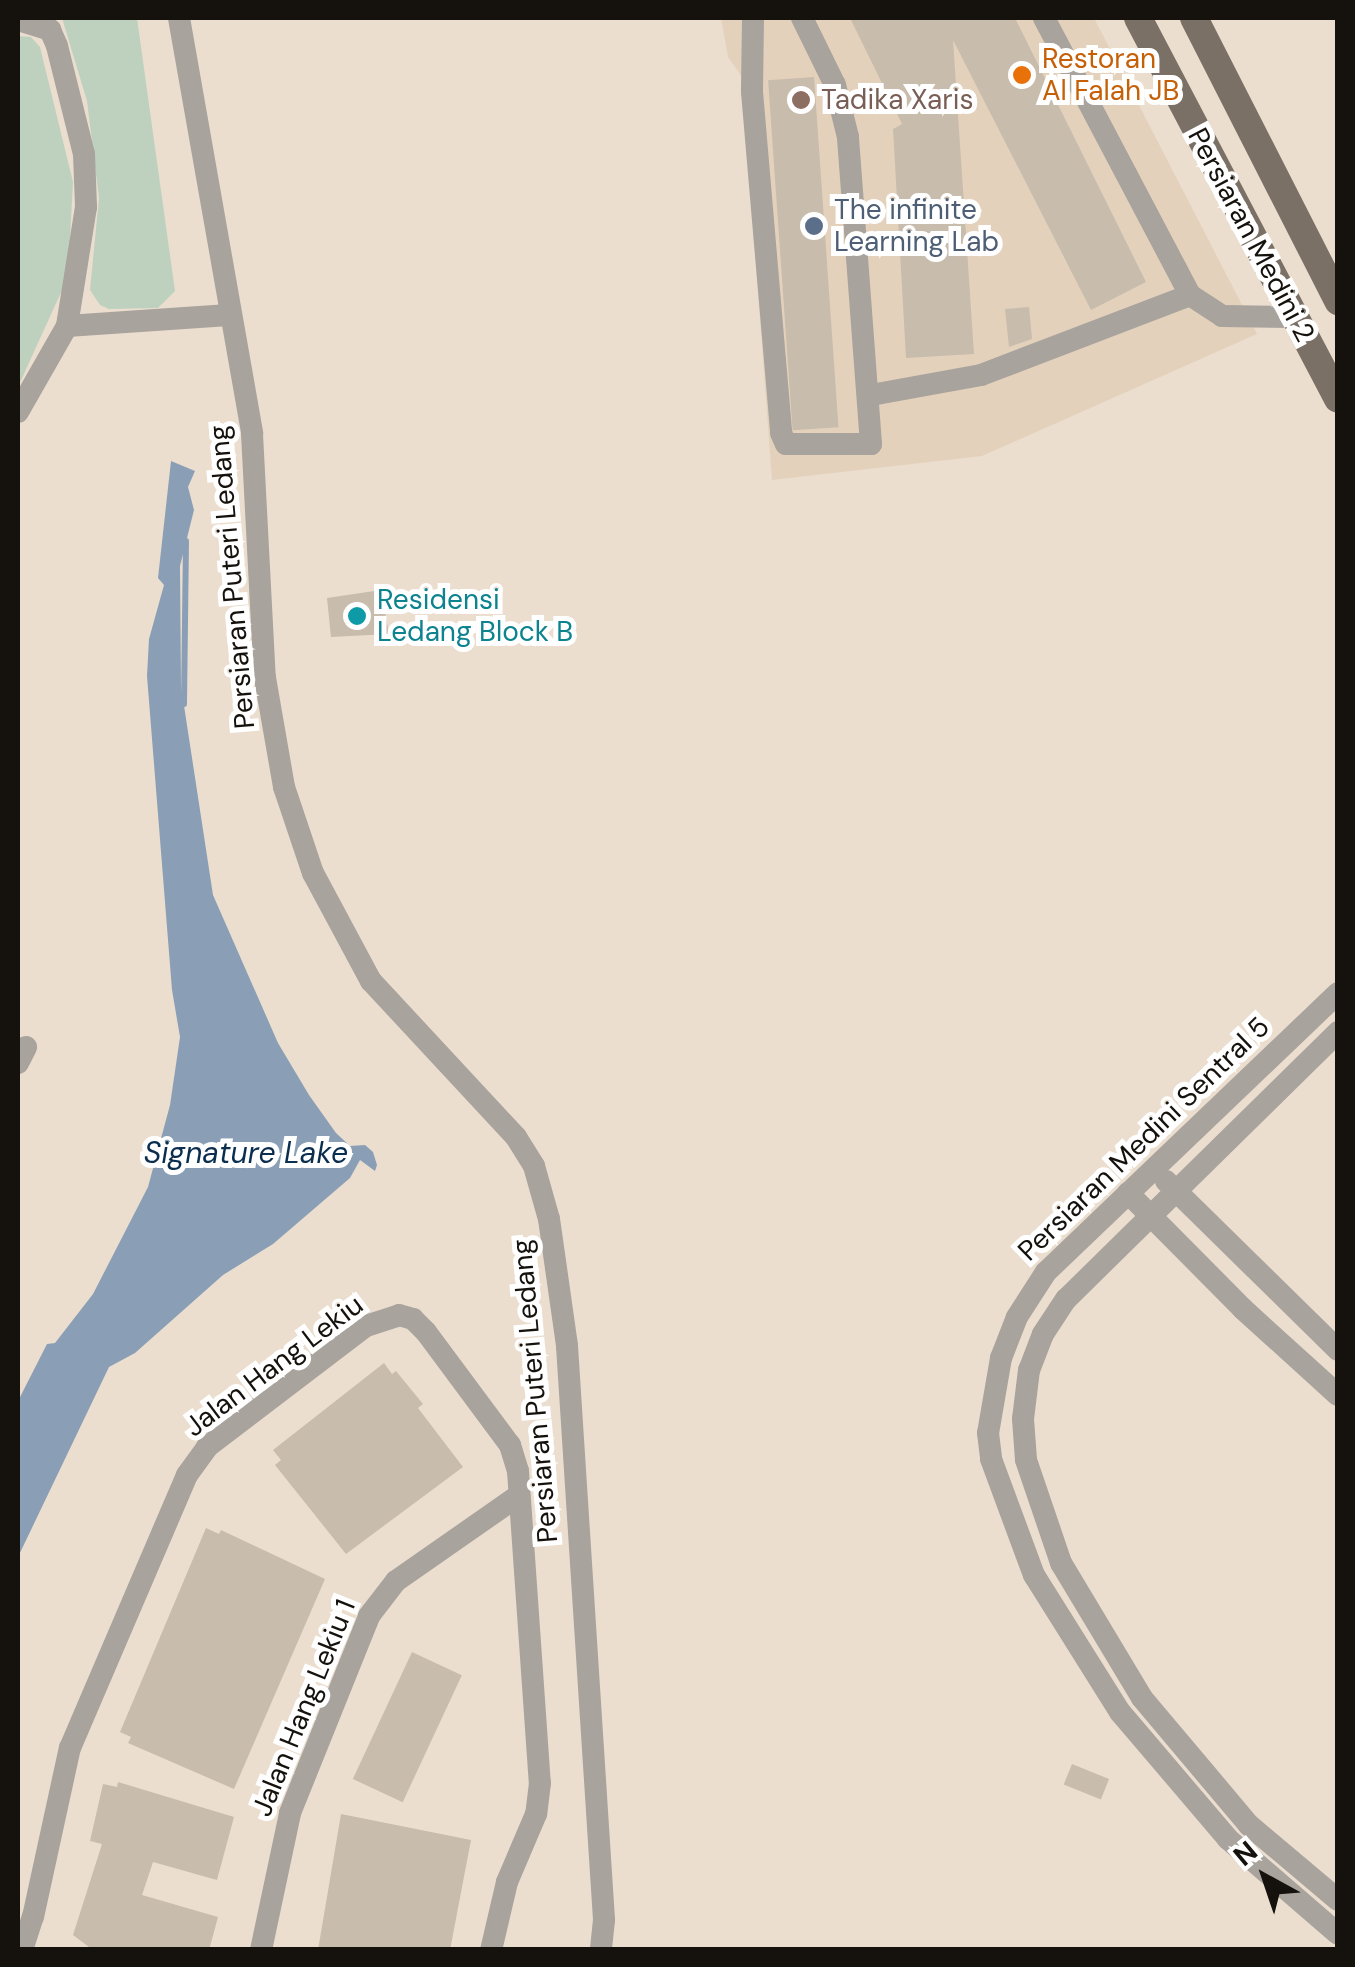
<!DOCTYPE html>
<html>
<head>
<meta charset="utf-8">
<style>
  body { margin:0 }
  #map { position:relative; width:1355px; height:1967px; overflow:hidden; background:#ebdecf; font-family:"DM Sans",sans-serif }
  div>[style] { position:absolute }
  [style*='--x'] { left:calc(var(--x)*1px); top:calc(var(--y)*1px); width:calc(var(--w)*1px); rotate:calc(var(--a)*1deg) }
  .built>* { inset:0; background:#e3d1bb }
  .green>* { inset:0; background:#bed1bf }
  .water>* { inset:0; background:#8a9fb6 }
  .stream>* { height:6px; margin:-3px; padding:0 3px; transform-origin:3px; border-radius:3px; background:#8a9fb6 }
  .building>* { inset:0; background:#c8bcad; transform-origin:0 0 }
  .minor>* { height:22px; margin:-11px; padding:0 11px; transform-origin:11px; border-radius:11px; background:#a9a39d }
  .major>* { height:28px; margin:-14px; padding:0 14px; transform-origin:14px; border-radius:14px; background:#7a7065 }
  .dots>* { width:28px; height:28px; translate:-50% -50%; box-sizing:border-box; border:5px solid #fff; border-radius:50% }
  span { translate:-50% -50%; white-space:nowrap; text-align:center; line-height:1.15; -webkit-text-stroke:10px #fff; paint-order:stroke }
  .food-label { font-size:28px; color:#c56008 }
  .left { translate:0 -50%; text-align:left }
  .education-label { font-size:28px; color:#785e54 }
  .service-label { font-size:28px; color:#4e5e75 }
  .street-label { font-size:28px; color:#15110c }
  .culture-label { font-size:28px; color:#0d838f }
  .water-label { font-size:30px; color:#0b2e4f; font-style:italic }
  .frame { position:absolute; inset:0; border:20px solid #15110c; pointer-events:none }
  .north { position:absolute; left:1215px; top:1827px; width:100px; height:100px; -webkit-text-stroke:8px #fff; paint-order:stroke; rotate:320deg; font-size:28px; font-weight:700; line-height:40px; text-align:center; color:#15110c }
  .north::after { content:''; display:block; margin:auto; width:35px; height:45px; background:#15110c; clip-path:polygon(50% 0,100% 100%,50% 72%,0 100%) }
</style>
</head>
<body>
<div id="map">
  <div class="built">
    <div style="clip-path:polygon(721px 18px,1094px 18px,1257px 334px,982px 456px,772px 480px,742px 77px,728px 57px)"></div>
  </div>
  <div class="green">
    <div style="clip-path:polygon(62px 18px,137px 18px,175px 291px,158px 308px,109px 309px,100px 305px,90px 290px,99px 198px,87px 101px)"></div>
    <div style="clip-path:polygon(18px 36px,31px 37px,40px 47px,73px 182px,68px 277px,18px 387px)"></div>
  </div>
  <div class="water">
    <div style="clip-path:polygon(171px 461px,195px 471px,188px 487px,194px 510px,180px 566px,181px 686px,213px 895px,278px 1043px,309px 1095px,336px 1133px,350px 1146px,365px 1145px,373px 1152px,377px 1165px,375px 1171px,360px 1160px,350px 1178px,273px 1244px,223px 1275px,135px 1353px,109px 1367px,18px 1557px,18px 1401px,47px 1344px,55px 1343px,93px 1294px,148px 1187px,170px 1105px,180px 1037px,172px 990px,147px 676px,149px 639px,164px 585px,158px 578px)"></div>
  </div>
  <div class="stream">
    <div style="--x:184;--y:704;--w:163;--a:-89.3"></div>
  </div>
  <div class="building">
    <div style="clip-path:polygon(850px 18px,1015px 18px,1146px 282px,1091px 310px,953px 40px,974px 354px,906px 358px,893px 129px,902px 124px)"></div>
    <div style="left:814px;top:77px;width:351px;height:46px;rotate:86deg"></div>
    <div style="clip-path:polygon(1029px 307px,1032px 339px,1009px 347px,1005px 309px)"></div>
    <div style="clip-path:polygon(381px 590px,389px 634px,331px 637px,327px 598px)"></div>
    <div style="clip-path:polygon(384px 1363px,392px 1374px,396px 1371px,423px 1404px,418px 1408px,463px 1467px,346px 1554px,275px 1465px,281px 1460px,273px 1450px)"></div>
    <div style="clip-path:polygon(206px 1528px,219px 1534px,221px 1530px,325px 1579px,234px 1789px,128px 1743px,131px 1737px,120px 1732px)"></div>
    <div style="left:412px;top:1652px;width:55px;height:140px;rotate:25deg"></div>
    <div style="left:1072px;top:1764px;width:40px;height:22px;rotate:22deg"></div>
    <div style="clip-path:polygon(118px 1782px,234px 1817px,217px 1880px,153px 1862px,142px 1895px,218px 1917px,209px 1950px,93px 1950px,73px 1935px,102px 1844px,90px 1841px,103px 1784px,117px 1787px)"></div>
    <div style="clip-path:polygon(341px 1814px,471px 1840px,450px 1950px,318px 1950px)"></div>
  </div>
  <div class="minor">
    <div style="--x:179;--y:18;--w:422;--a:80"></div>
    <div style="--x:252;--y:434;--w:244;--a:87"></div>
    <div style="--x:265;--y:678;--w:111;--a:80.1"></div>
    <div style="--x:284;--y:787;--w:91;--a:71.4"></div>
    <div style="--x:313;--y:873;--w:123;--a:61.8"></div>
    <div style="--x:371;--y:981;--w:213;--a:47.1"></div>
    <div style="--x:516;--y:1137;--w:34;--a:58"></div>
    <div style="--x:534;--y:1166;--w:55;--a:74.2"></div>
    <div style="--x:549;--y:1219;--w:128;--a:81.9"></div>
    <div style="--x:567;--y:1346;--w:575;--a:86.31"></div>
    <div style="--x:604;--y:1920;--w:30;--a:96"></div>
    <div style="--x:753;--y:18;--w:74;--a:90.8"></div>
    <div style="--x:752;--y:92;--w:342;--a:85.1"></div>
    <div style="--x:781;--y:433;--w:12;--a:66"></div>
    <div style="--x:786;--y:444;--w:85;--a:0"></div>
    <div style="--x:871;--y:444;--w:308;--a:-94.3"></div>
    <div style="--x:848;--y:137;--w:54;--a:-104"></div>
    <div style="--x:835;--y:85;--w:75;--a:-116.2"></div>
    <div style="--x:1044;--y:18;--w:313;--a:62.2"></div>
    <div style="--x:1190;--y:295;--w:38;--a:33"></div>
    <div style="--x:1222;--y:316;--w:72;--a:0.8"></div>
    <div style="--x:18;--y:20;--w:34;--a:17"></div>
    <div style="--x:50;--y:30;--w:17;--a:66"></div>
    <div style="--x:57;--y:46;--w:111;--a:76"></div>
    <div style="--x:84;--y:154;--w:53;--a:87.8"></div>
    <div style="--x:86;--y:207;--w:121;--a:99.1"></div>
    <div style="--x:67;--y:326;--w:99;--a:119.7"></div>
    <div style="--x:67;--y:326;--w:162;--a:-3.9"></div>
    <div style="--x:871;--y:395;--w:112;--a:-10.3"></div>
    <div style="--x:981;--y:375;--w:224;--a:-20.9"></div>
    <div style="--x:1338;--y:993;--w:404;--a:136.3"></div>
    <div style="--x:1046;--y:1272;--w:54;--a:122.8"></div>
    <div style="--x:1017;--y:1317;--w:44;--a:111.3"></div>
    <div style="--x:1001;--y:1358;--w:76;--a:99.8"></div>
    <div style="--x:988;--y:1433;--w:26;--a:83"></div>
    <div style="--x:991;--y:1459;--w:124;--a:69.7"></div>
    <div style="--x:1034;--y:1575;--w:162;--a:57.9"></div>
    <div style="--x:1120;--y:1712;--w:167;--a:49.6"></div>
    <div style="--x:1228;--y:1839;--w:145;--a:40.8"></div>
    <div style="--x:1338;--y:1032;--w:381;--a:135.5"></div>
    <div style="--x:1066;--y:1299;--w:42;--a:123.3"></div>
    <div style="--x:1043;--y:1334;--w:39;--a:111"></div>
    <div style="--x:1029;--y:1370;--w:49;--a:97"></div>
    <div style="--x:1023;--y:1419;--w:41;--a:85.8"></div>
    <div style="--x:1026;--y:1460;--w:109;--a:71.2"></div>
    <div style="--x:1061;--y:1563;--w:157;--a:59"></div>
    <div style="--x:1142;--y:1698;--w:166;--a:49.9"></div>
    <div style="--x:1249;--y:1825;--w:116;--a:40.1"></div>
    <div style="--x:18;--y:1063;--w:18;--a:-63"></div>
    <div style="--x:1166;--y:1181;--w:241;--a:44.5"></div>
    <div style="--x:1128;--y:1193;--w:163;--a:45.2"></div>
    <div style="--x:1243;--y:1309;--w:128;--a:42.2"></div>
    <div style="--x:22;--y:1950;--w:35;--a:-72"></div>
    <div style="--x:33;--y:1917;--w:173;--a:-77.7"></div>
    <div style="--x:70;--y:1748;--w:297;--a:-66.8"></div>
    <div style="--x:187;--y:1475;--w:34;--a:-54"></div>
    <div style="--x:207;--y:1447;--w:200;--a:-37.3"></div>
    <div style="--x:366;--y:1326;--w:35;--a:-18"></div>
    <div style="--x:399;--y:1315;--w:15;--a:16"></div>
    <div style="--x:413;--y:1319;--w:18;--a:45"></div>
    <div style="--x:426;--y:1332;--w:141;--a:53.4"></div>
    <div style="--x:510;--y:1445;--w:27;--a:73"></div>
    <div style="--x:518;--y:1471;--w:313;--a:86"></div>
    <div style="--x:540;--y:1783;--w:31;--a:97"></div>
    <div style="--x:536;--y:1814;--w:74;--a:113.1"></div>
    <div style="--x:507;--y:1882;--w:70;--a:103.2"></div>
    <div style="--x:261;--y:1950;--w:140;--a:-78"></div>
    <div style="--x:290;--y:1813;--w:212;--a:-68.1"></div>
    <div style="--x:369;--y:1616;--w:44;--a:-52.4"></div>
    <div style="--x:396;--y:1581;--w:149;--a:-34.9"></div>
  </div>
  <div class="major">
    <div style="--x:1138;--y:18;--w:430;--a:62.3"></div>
    <div style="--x:1194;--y:18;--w:318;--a:63"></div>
  </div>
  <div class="dots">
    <div style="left:1022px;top:75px;background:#e8710a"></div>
    <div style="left:801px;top:100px;background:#8d6e63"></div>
    <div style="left:814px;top:226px;background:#5c6f8a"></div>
    <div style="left:357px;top:616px;background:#0f9aa8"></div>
  </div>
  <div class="food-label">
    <span class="left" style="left:1042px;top:75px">Restoran<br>Al Falah JB</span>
  </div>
  <div class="education-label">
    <span class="left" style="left:821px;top:100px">Tadika Xaris</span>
  </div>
  <div class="service-label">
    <span class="left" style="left:834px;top:226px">The infinite<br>Learning Lab</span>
  </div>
  <div class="street-label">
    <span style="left:1251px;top:235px;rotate:62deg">Persiaran Medini 2</span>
    <span style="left:232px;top:577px;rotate:-95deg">Persiaran Puteri Ledang</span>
    <span style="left:1144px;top:1139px;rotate:-44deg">Persiaran Medini Sentral 5</span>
    <span style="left:274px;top:1366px;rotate:-37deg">Jalan Hang Lekiu</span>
    <span style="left:535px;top:1391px;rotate:-95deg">Persiaran Puteri Ledang</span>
    <span style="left:304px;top:1708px;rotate:-68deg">Jalan Hang Lekiu 1</span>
  </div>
  <div class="culture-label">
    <span class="left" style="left:377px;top:616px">Residensi<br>Ledang Block B</span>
  </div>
  <div class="water-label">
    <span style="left:246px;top:1153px">Signature Lake</span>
  </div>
  <div class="frame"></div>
  <div class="north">N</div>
</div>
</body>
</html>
